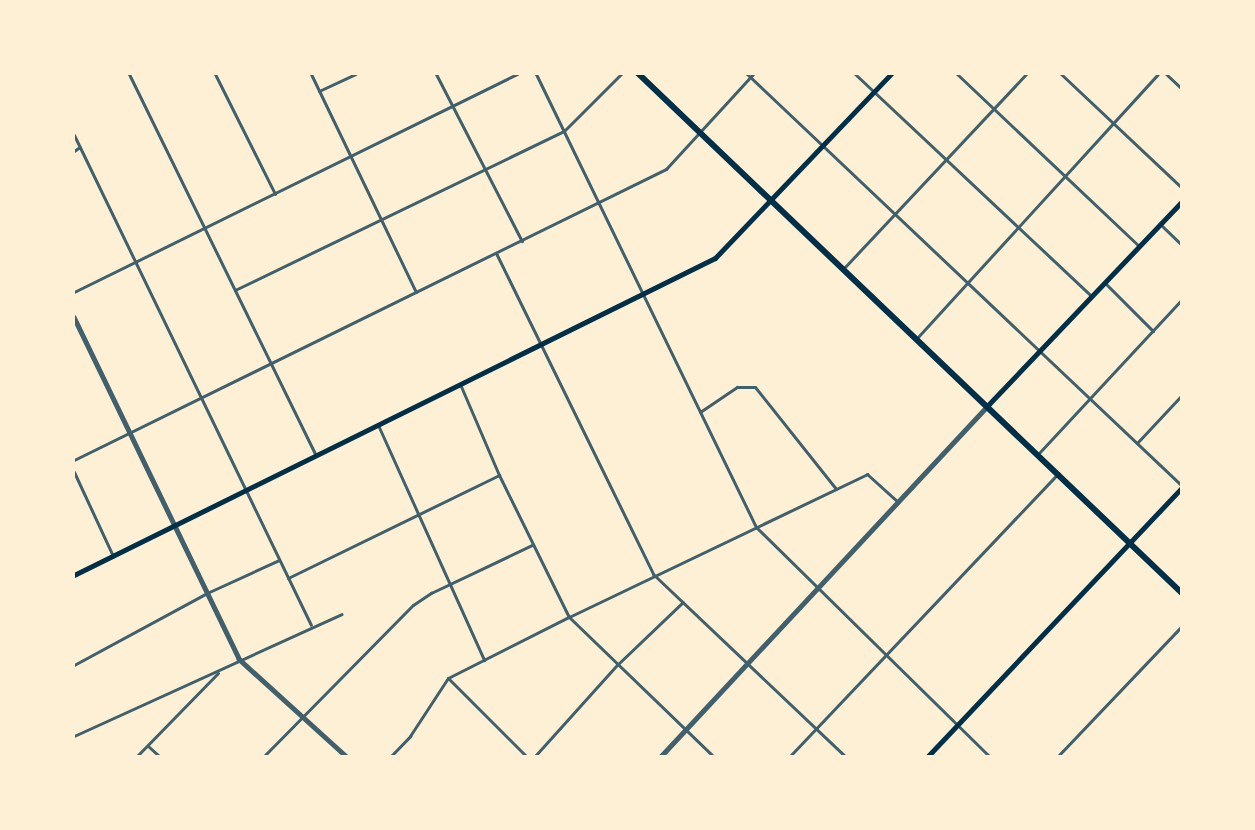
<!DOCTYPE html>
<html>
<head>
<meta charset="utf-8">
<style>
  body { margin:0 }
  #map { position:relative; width:1255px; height:830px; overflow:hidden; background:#fdf0d5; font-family:Bitter,serif }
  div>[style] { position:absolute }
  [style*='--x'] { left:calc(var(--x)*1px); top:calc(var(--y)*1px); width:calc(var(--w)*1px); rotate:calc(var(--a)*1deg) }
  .minor>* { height:3px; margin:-1.5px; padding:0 1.5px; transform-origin:1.5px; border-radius:1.5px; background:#3f606c }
  .tertiary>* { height:4.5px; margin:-2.25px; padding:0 2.25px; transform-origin:2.25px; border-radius:2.25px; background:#3f606c }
  .secondary>* { height:5px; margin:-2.5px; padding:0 2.5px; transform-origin:2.5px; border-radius:2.5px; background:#003049 }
  .primary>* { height:5.5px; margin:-2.75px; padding:0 2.75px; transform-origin:2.75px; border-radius:2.75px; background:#003049 }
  span { translate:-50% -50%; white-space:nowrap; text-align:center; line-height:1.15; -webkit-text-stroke:5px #fdf0d5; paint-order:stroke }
  .frame { position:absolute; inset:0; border:75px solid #fdf0d5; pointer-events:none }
</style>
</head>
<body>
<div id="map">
  <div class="minor">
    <div style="--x:129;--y:74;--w:424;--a:63.9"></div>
    <div style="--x:215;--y:74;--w:134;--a:63.4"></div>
    <div style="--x:311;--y:74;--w:242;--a:64.3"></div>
    <div style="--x:436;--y:74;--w:188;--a:62.8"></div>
    <div style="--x:536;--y:74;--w:504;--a:64.1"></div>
    <div style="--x:756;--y:527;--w:327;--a:44.5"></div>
    <div style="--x:747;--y:74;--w:598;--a:43.44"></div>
    <div style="--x:855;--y:74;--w:324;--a:43.2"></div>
    <div style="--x:957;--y:74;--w:250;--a:43.4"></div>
    <div style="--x:1061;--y:74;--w:165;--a:43.3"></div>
    <div style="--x:1166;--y:74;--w:21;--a:43"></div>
    <div style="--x:319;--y:91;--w:40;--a:-25"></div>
    <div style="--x:74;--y:135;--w:544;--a:64.19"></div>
    <div style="--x:74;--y:151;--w:7;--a:-34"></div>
    <div style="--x:1160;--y:224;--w:29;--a:44"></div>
    <div style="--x:496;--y:253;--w:357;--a:63.9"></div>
    <div style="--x:653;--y:574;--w:265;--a:43.5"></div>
    <div style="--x:844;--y:268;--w:266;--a:-46.8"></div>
    <div style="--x:1105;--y:283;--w:68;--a:45"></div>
    <div style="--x:235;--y:290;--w:365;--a:-25.8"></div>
    <div style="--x:564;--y:131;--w:81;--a:-45"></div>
    <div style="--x:74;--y:292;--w:494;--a:-26.2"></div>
    <div style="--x:917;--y:338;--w:357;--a:-47.6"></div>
    <div style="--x:460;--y:384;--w:99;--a:66.8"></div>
    <div style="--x:499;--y:475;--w:158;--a:63.8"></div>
    <div style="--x:569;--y:617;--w:200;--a:44"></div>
    <div style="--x:700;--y:412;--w:45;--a:-34"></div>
    <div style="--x:737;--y:387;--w:18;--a:0"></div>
    <div style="--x:755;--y:387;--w:130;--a:51.5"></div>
    <div style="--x:378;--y:425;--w:258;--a:65.7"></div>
    <div style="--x:1137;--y:443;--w:64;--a:-46.9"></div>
    <div style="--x:1039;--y:453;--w:209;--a:-47.1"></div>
    <div style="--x:74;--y:460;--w:660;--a:-26.18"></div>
    <div style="--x:666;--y:169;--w:129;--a:-47.5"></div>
    <div style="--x:74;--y:472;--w:93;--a:65.1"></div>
    <div style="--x:288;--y:578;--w:235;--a:-26"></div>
    <div style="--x:74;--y:665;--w:151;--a:-28.4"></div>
    <div style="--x:207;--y:593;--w:79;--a:-24.6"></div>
    <div style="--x:448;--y:678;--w:110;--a:45"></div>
    <div style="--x:74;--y:736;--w:294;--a:-24.5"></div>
    <div style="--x:148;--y:746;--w:15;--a:42"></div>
    <div style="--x:137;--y:756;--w:116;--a:-45.7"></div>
    <div style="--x:264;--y:756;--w:212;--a:-45.4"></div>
    <div style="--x:413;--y:605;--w:22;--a:-34"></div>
    <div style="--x:431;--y:593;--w:112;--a:-25.4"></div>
    <div style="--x:391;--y:756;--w:28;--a:-46"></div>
    <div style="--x:410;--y:736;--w:69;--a:-56.8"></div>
    <div style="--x:448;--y:678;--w:136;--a:-26.8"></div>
    <div style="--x:569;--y:617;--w:331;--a:-25.6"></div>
    <div style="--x:867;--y:474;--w:40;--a:42"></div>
    <div style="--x:535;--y:756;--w:122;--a:-48"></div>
    <div style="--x:617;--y:665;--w:91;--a:-43.7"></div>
    <div style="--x:790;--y:756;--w:390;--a:-46.5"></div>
    <div style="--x:1058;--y:756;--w:178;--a:-46.4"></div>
  </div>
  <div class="tertiary">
    <div style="--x:74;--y:317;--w:380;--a:64.2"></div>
    <div style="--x:239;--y:659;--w:144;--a:42.2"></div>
    <div style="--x:661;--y:756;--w:480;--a:-47"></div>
  </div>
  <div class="secondary">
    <div style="--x:988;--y:405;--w:280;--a:-46.4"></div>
    <div style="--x:74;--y:575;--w:715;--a:-26.31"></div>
    <div style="--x:715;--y:258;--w:255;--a:-46.3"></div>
    <div style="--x:928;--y:756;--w:369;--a:-46.6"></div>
  </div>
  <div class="primary">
    <div style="--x:639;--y:74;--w:750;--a:43.7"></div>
  </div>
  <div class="frame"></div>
</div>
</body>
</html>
